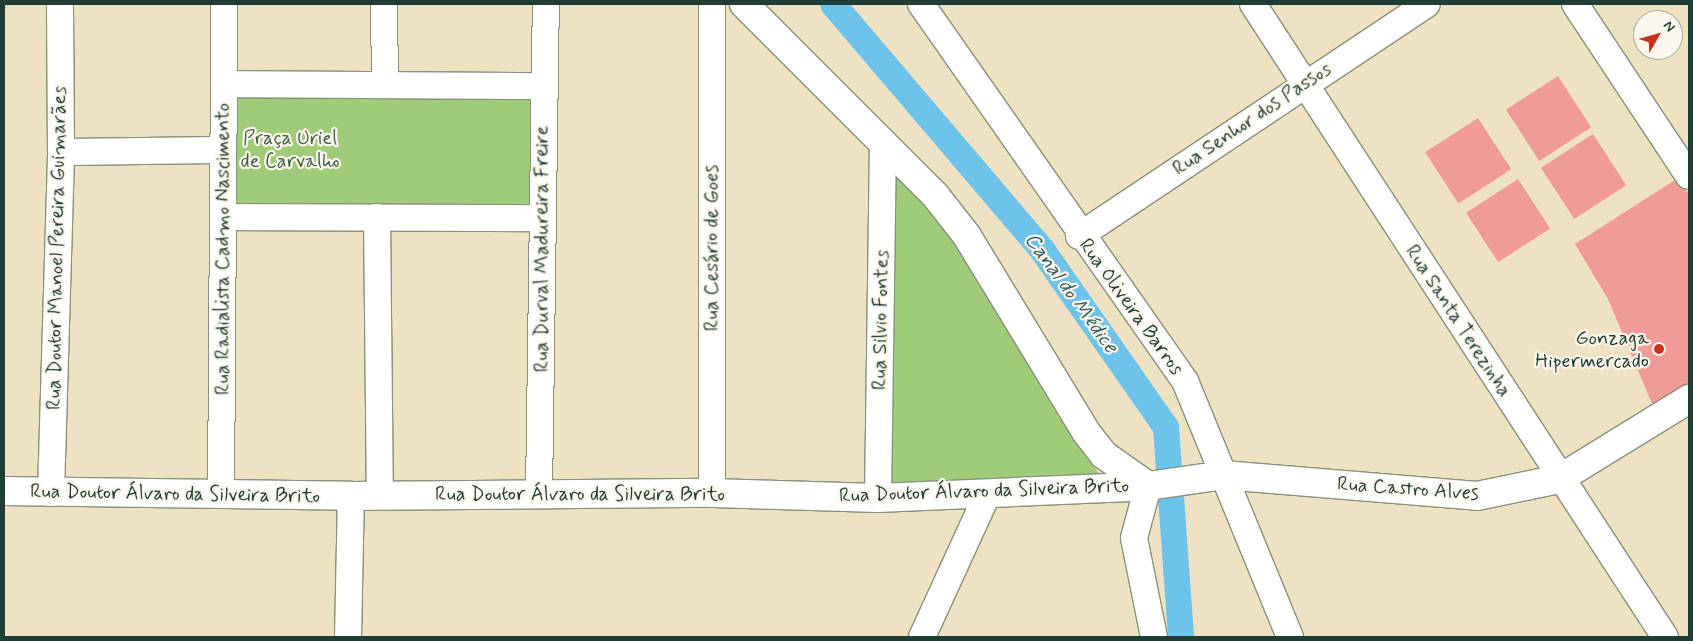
<!DOCTYPE html>
<html>
<head>
<meta charset="utf-8">
<style>
  body { margin:0 }
  #map { position:relative; width:1693px; height:641px; overflow:hidden; background:#efe2c2; font-family:Mynerve,sans-serif }
  div>[style] { position:absolute }
  [style*='--x'] { left:calc(var(--x)*1px); top:calc(var(--y)*1px); width:calc(var(--w)*1px); rotate:calc(var(--a)*1deg) }
  .green>* { inset:0; background:#a0cb78; transform-origin:0 0 }
  .canal>* { height:26px; margin:-13px; padding:0 13px; transform-origin:13px; border-radius:13px; background:#6ec3eb }
  .building>* { inset:0; background:#f09b99; transform-origin:0 0 }
  .roads { filter:drop-shadow(1px 0 #87907b) drop-shadow(-1px 0 #87907b) drop-shadow(0 1px #87907b) drop-shadow(0 -1px #87907b) }
  .minor>* { height:26px; margin:-13px; padding:0 13px; transform-origin:13px; border-radius:13px; background:#fff }
  .tertiary>* { height:28px; margin:-14px; padding:0 14px; transform-origin:14px; border-radius:14px; background:#fff }
  .dots>* { width:14px; height:14px; translate:-50% -50%; box-sizing:border-box; border:2px solid #fbf7ec; border-radius:50% }
  span { translate:-50% -50%; white-space:nowrap; text-align:center; line-height:1.15; -webkit-text-stroke:4.5px #fbf7ec; paint-order:stroke }
  .street-label { font-size:20px; color:#1f3d34 }
  .park-label { font-size:20px; color:#3f6045 }
  .poi-label { font-size:20px; color:#1f3d34 }
  .right { translate:-100% -50%; text-align:right }
  .water-label { font-size:21px; color:#335e62; font-style:italic }
  .frame { position:absolute; inset:0; border:5px solid #1f3d34; pointer-events:none }
  .north { position:absolute; left:1633px; top:10px; width:50px; height:50px; box-sizing:border-box; background:#fbf7ec; border:1px solid #a3ada2; border-radius:50%; rotate:52deg; font-size:14px; font-weight:700; line-height:20px; text-align:center; color:#1f3d34 }
  .north::after { content:''; display:block; margin:auto; width:18px; height:22px; background:#c8321e; clip-path:polygon(50% 0,100% 100%,50% 72%,0 100%) }
</style>
</head>
<body>
<div id="map">
  <div class="green">
    <div style="left:224px;top:84px;width:319px;height:133px"></div>
    <div style="clip-path:polygon(894px 166px,931px 202px,1079px 447px,1101px 476px,890px 484px)"></div>
  </div>
  <div class="canal">
    <div style="--x:833;--y:4;--w:324;--a:49.6"></div>
    <div style="--x:1043;--y:251;--w:215;--a:55.1"></div>
    <div style="--x:1166;--y:427;--w:211;--a:85.9"></div>
  </div>
  <div class="building">
    <div style="left:1558px;top:76px;width:61px;height:62px;rotate:57deg"></div>
    <div style="left:1478px;top:118px;width:61px;height:63px;rotate:57deg"></div>
    <div style="left:1593px;top:134px;width:61px;height:62px;rotate:57deg"></div>
    <div style="left:1518px;top:179px;width:59px;height:62px;rotate:57deg"></div>
    <div style="clip-path:polygon(1675px 180px,1689px 193px,1689px 399px,1658px 418px,1608px 299px,1575px 244px)"></div>
  </div>
  <div class="roads">
    <div class="minor">
      <div style="--x:384;--y:4;--w:81;--a:89.3"></div>
      <div style="--x:712;--y:4;--w:489;--a:90"></div>
      <div style="--x:921;--y:4;--w:460;--a:55"></div>
      <div style="--x:1185;--y:381;--w:277;--a:67.7"></div>
      <div style="--x:1253;--y:4;--w:755;--a:56.94"></div>
      <div style="--x:1575;--y:4;--w:206;--a:56.5"></div>
      <div style="--x:224;--y:84;--w:319;--a:0.4"></div>
      <div style="--x:61;--y:152;--w:162;--a:-0.7"></div>
      <div style="--x:224;--y:217;--w:319;--a:0.2"></div>
      <div style="--x:377;--y:217;--w:278;--a:89.4"></div>
      <div style="--x:1079;--y:236;--w:418;--a:-33.7"></div>
      <div style="--x:1148;--y:486;--w:54;--a:105.1"></div>
      <div style="--x:1134;--y:538;--w:101;--a:78.6"></div>
      <div style="--x:51;--y:493;--w:341;--a:-88.3"></div>
      <div style="--x:61;--y:152;--w:148;--a:-90.4"></div>
      <div style="--x:221;--y:494;--w:490;--a:-89.6"></div>
      <div style="--x:539;--y:494;--w:490;--a:-89.2"></div>
      <div style="--x:878;--y:498;--w:356;--a:-89.2"></div>
      <div style="--x:348;--y:637;--w:141;--a:-88.8"></div>
      <div style="--x:922;--y:637;--w:156;--a:-65.4"></div>
    </div>
    <div class="tertiary">
      <div style="--x:744;--y:4;--w:270;--a:45"></div>
      <div style="--x:935;--y:195;--w:52;--a:52"></div>
      <div style="--x:967;--y:236;--w:229;--a:58.7"></div>
      <div style="--x:1086;--y:432;--w:29;--a:52"></div>
      <div style="--x:1104;--y:455;--w:54;--a:35.2"></div>
      <div style="--x:4;--y:491;--w:347;--a:0.8"></div>
      <div style="--x:351;--y:496;--w:361;--a:-0.5"></div>
      <div style="--x:712;--y:493;--w:166;--a:1.7"></div>
      <div style="--x:878;--y:498;--w:270;--a:-2.5"></div>
      <div style="--x:1148;--y:486;--w:76;--a:-8.3"></div>
      <div style="--x:1223;--y:475;--w:255;--a:4.7"></div>
      <div style="--x:1477;--y:496;--w:84;--a:-11.7"></div>
      <div style="--x:1559;--y:479;--w:153;--a:-31.6"></div>
    </div>
  </div>
  <div class="dots">
    <div style="left:1659px;top:349px;background:#c8321e"></div>
  </div>
  <div class="street-label">
    <span style="left:1252px;top:119px;rotate:-34deg">Rua Senhor dos Passos</span>
    <span style="left:57px;top:248px;rotate:-89deg">Rua Doutor Manoel Pereira Guimarães</span>
    <span style="left:712px;top:248px;rotate:-90deg">Rua Cesário de Goes</span>
    <span style="left:223px;top:249px;rotate:-90deg">Rua Radialista Cadmo Nascimento</span>
    <span style="left:542px;top:249px;rotate:-90deg">Rua Durval Madureira Freire</span>
    <span style="left:1131px;top:307px;rotate:54deg">Rua Oliveira Barros</span>
    <span style="left:881px;top:320px;rotate:-89deg">Rua Silvio Fontes</span>
    <span style="left:1458px;top:321px;rotate:57deg">Rua Santa Terezinha</span>
    <span style="left:1408px;top:489px;rotate:4deg">Rua Castro Alves</span>
    <span style="left:984px;top:491px;rotate:-2deg">Rua Doutor Álvaro da Silveira Brito</span>
    <span style="left:175px;top:494px;rotate:1deg">Rua Doutor Álvaro da Silveira Brito</span>
    <span style="left:580px;top:494px">Rua Doutor Álvaro da Silveira Brito</span>
  </div>
  <div class="park-label">
    <span style="left:290px;top:150px">Praça Uriel<br>de Carvalho</span>
  </div>
  <div class="poi-label">
    <span class="right" style="left:1649px;top:350px">Gonzaga<br>Hipermercado</span>
  </div>
  <div class="water-label">
    <span style="left:1071px;top:293px;rotate:54deg">Canal do Médice</span>
  </div>
  <div class="frame"></div>
  <div class="north">N</div>
</div>
</body>
</html>
